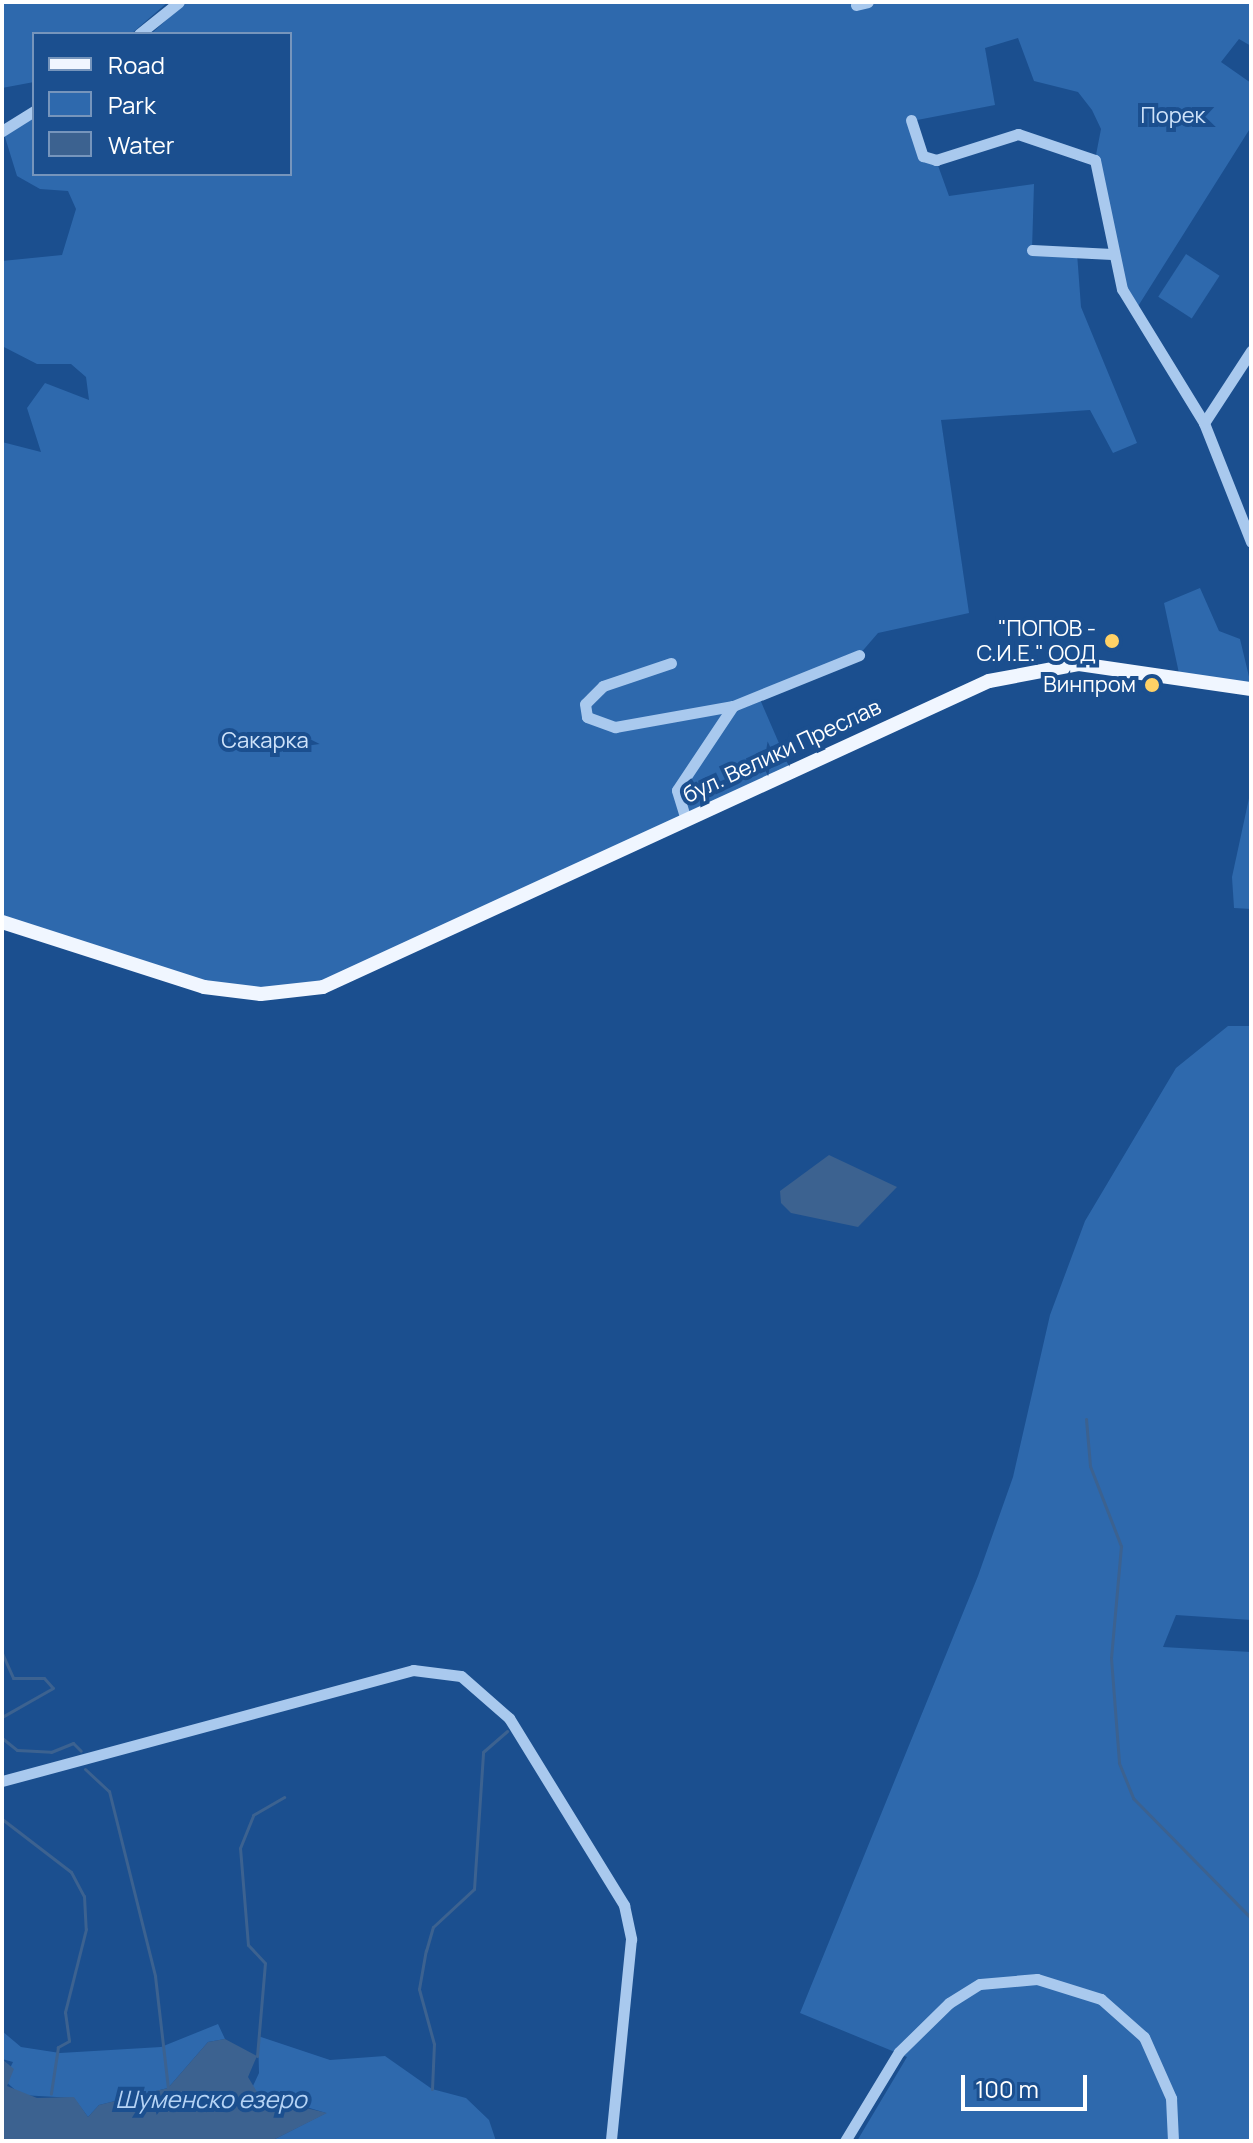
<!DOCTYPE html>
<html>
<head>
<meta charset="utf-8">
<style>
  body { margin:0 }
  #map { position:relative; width:1253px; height:2143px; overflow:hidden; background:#1b4f8f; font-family:Manrope,sans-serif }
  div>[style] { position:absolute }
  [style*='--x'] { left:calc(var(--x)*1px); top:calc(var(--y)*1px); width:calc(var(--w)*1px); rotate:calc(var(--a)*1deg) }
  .green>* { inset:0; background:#2e69ad; transform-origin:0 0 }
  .water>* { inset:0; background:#3c6290 }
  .stream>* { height:3px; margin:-1.5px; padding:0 1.5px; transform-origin:1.5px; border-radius:1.5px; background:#3c6290 }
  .minor>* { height:11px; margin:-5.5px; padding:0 5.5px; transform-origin:5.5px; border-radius:5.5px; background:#a9c9ee }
  .major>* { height:14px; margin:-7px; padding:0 7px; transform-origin:7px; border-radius:7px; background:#f0f6ff }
  .dots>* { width:22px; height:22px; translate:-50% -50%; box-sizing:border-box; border:4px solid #1b4f8f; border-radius:50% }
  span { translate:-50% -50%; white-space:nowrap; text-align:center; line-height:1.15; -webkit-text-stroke:8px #1b4f8f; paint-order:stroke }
  .park-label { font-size:22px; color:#cfe3fa }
  .poi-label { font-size:22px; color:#fff }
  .right { translate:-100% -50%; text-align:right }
  .street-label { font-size:22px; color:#fff }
  .water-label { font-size:24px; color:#b5d3f5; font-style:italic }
  .frame { position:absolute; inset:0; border:4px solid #fff; pointer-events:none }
  .legend { position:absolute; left:32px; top:32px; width:260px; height:144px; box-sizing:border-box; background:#1b4f8f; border:2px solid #7695bc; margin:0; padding:10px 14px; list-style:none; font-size:24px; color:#fff }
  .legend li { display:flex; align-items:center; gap:16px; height:40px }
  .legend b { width:40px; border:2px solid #7695bc }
  .scale { position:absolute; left:961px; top:2075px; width:126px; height:36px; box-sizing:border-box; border:4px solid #fff; border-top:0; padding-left:10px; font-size:24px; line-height:28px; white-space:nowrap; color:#fff; -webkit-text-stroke:6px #1b4f8f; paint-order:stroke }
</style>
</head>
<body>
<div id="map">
  <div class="green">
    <div style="clip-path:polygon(2px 2px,168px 2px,131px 34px,34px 34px,34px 82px,2px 88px)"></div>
    <div style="clip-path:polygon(186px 2px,1251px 2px,1251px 46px,1239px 39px,1221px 62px,1251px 83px,1251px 127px,1135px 311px,1122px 289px,1095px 160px,1101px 129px,1092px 110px,1078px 92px,1034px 81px,1018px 38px,985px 48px,995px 105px,912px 121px,923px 155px,936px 160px,949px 196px,1034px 184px,1032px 250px,1077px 253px,1081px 307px,1137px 443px,1113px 453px,1090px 410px,941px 420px,969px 613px,878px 633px,859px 655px,759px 697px,791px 771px,323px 987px,231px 993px,2px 922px,2px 442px,41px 452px,27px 408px,45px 383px,89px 400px,86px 377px,71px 364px,37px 364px,2px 346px,2px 261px,62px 255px,76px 209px,68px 191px,40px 189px,17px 176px,4px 134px,34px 115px,34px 174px,290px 174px,290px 34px,151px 34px)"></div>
    <div style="left:1186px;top:254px;width:40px;height:51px;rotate:33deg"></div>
    <div style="clip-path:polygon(1200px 588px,1219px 631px,1240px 639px,1251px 685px,1180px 678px,1164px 603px)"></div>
    <div style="clip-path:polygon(1251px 789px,1251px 909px,1234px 908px,1232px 877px)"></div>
    <div style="clip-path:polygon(1251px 1017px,1251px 1620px,1176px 1615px,1163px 1647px,1251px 1652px,1251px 2141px,857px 2141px,907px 2057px,800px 2013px,978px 1576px,1013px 1477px,1050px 1315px,1085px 1221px,1176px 1068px,1228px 1026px,1249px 1026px)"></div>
    <div style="clip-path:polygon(218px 2024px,225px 2039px,208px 2042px,168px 2088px,99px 2105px,88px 2117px,74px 2098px,21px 2095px,4px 2080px,13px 2062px,2px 2059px,2px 2031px,21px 2047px,60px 2053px,161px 2047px)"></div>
    <div style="clip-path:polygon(258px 2036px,330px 2060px,385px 2056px,432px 2089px,466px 2098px,489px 2120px,496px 2141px,271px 2141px,326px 2113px,251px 2090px,259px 2073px)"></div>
  </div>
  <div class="water">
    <div style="clip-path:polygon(829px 1155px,897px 1187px,858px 1227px,791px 1213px,781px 1203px,780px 1191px)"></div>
    <div style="clip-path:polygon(225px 2039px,257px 2056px,248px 2077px,260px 2097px,327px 2113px,271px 2141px,2px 2141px,2px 2059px,14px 2069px,7px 2086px,37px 2098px,74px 2097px,88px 2117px,99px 2105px,168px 2088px,208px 2042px)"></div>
  </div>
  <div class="stream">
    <div style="--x:1086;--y:1419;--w:47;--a:85.1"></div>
    <div style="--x:1090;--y:1466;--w:86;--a:68.8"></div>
    <div style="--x:1121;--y:1546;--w:112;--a:95.1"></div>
    <div style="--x:1111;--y:1658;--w:105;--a:85.6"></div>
    <div style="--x:1119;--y:1763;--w:38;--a:68"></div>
    <div style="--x:1133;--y:1798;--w:168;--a:45.5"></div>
    <div style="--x:2;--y:1653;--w:27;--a:66"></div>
    <div style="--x:13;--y:1678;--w:31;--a:0"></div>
    <div style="--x:44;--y:1678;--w:13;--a:48"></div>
    <div style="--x:53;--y:1688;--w:59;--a:150.4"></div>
    <div style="--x:2;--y:1738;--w:19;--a:39"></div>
    <div style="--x:17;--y:1750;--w:34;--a:3"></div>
    <div style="--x:51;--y:1752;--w:24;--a:-22"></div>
    <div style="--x:73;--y:1743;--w:11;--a:45"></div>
    <div style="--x:85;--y:1769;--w:33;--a:43"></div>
    <div style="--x:109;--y:1791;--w:191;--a:76"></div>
    <div style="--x:155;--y:1976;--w:113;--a:83.4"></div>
    <div style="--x:2;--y:1819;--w:87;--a:37.5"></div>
    <div style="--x:71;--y:1872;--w:27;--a:62"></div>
    <div style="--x:84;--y:1896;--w:33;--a:87"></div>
    <div style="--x:86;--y:1929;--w:86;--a:104.2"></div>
    <div style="--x:65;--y:2012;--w:29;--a:82"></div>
    <div style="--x:69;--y:2041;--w:13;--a:151"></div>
    <div style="--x:58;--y:2047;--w:47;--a:98.7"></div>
    <div style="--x:257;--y:2056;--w:93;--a:-85.1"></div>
    <div style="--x:265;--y:1963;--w:25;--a:-133"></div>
    <div style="--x:248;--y:1945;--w:97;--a:-94.7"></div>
    <div style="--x:240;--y:1848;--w:35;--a:-68"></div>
    <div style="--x:253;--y:1815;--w:36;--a:-30"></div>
    <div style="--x:432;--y:2089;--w:45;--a:-87.5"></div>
    <div style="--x:434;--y:2044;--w:57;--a:-105.3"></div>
    <div style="--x:419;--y:1989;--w:39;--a:-80"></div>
    <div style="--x:426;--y:1951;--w:25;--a:-74"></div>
    <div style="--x:433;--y:1927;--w:56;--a:-42.8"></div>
    <div style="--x:474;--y:1889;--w:137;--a:-86.2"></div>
    <div style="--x:483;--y:1752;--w:32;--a:-41"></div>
  </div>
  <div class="minor">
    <div style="--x:856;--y:5;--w:12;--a:-14"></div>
    <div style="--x:139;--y:34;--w:51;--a:-38.7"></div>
    <div style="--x:911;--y:120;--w:38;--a:72"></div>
    <div style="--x:923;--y:156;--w:14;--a:17"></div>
    <div style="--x:936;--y:160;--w:86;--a:-17.6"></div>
    <div style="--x:1018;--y:134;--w:81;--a:18.7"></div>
    <div style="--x:1095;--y:160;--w:132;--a:78.2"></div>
    <div style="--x:1122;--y:289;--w:157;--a:58.5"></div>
    <div style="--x:1204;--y:423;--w:128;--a:68.4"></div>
    <div style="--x:2;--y:131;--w:38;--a:-32"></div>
    <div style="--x:1032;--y:250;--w:80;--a:2.9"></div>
    <div style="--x:1204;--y:423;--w:86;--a:-56.9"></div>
    <div style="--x:671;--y:663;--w:72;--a:161.3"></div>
    <div style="--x:603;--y:686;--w:25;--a:135"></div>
    <div style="--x:585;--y:704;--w:13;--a:81"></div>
    <div style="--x:587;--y:717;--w:30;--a:20"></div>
    <div style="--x:615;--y:727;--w:120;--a:-10.1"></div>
    <div style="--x:733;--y:706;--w:136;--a:-22"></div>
    <div style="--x:686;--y:820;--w:31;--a:-107"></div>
    <div style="--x:677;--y:790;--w:101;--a:-56.3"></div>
    <div style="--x:2;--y:1781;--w:426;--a:-15.1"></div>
    <div style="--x:413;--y:1670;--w:48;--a:7.1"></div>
    <div style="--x:461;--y:1676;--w:64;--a:41.2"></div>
    <div style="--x:509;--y:1718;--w:220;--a:58.4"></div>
    <div style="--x:624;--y:1905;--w:35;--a:78"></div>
    <div style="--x:631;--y:1939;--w:203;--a:95.7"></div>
    <div style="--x:845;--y:2141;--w:104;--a:-58.8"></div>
    <div style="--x:899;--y:2052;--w:70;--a:-44.4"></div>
    <div style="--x:949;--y:2003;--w:36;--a:-32"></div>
    <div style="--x:980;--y:1984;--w:57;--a:-5"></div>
    <div style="--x:1037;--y:1979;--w:67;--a:17.4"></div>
    <div style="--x:1101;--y:1999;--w:57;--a:41.5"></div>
    <div style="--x:1144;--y:2037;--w:67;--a:66.1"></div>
    <div style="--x:1171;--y:2098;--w:43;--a:87.3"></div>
  </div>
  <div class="major">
    <div style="--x:2;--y:922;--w:212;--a:17.8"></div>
    <div style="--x:204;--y:987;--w:57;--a:7"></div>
    <div style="--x:261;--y:994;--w:62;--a:-6.4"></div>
    <div style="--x:323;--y:987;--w:733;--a:-24.68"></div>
    <div style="--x:989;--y:681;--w:92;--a:-10.7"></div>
    <div style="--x:1079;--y:664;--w:174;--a:8.3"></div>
  </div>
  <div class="dots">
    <div style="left:1112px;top:641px;background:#ffd166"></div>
    <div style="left:1152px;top:685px;background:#ffd166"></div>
  </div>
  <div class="park-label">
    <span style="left:1173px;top:116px">Порек</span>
    <span style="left:265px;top:741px">Сакарка</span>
  </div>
  <div class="poi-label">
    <span class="right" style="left:1096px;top:641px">"ПОПОВ -<br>С.И.Е." ООД</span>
    <span class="right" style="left:1136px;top:685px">Винпром</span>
  </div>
  <div class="street-label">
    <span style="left:782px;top:751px;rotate:-25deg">бул. Велики Преслав</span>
  </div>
  <div class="water-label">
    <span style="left:211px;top:2099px">Шуменско езеро</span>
  </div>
  <div class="frame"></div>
  <ul class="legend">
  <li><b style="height:10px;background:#f0f6ff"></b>Road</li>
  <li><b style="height:22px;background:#2e69ad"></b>Park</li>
  <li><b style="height:22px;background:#3c6290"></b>Water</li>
  </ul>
  <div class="scale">100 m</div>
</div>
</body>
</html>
